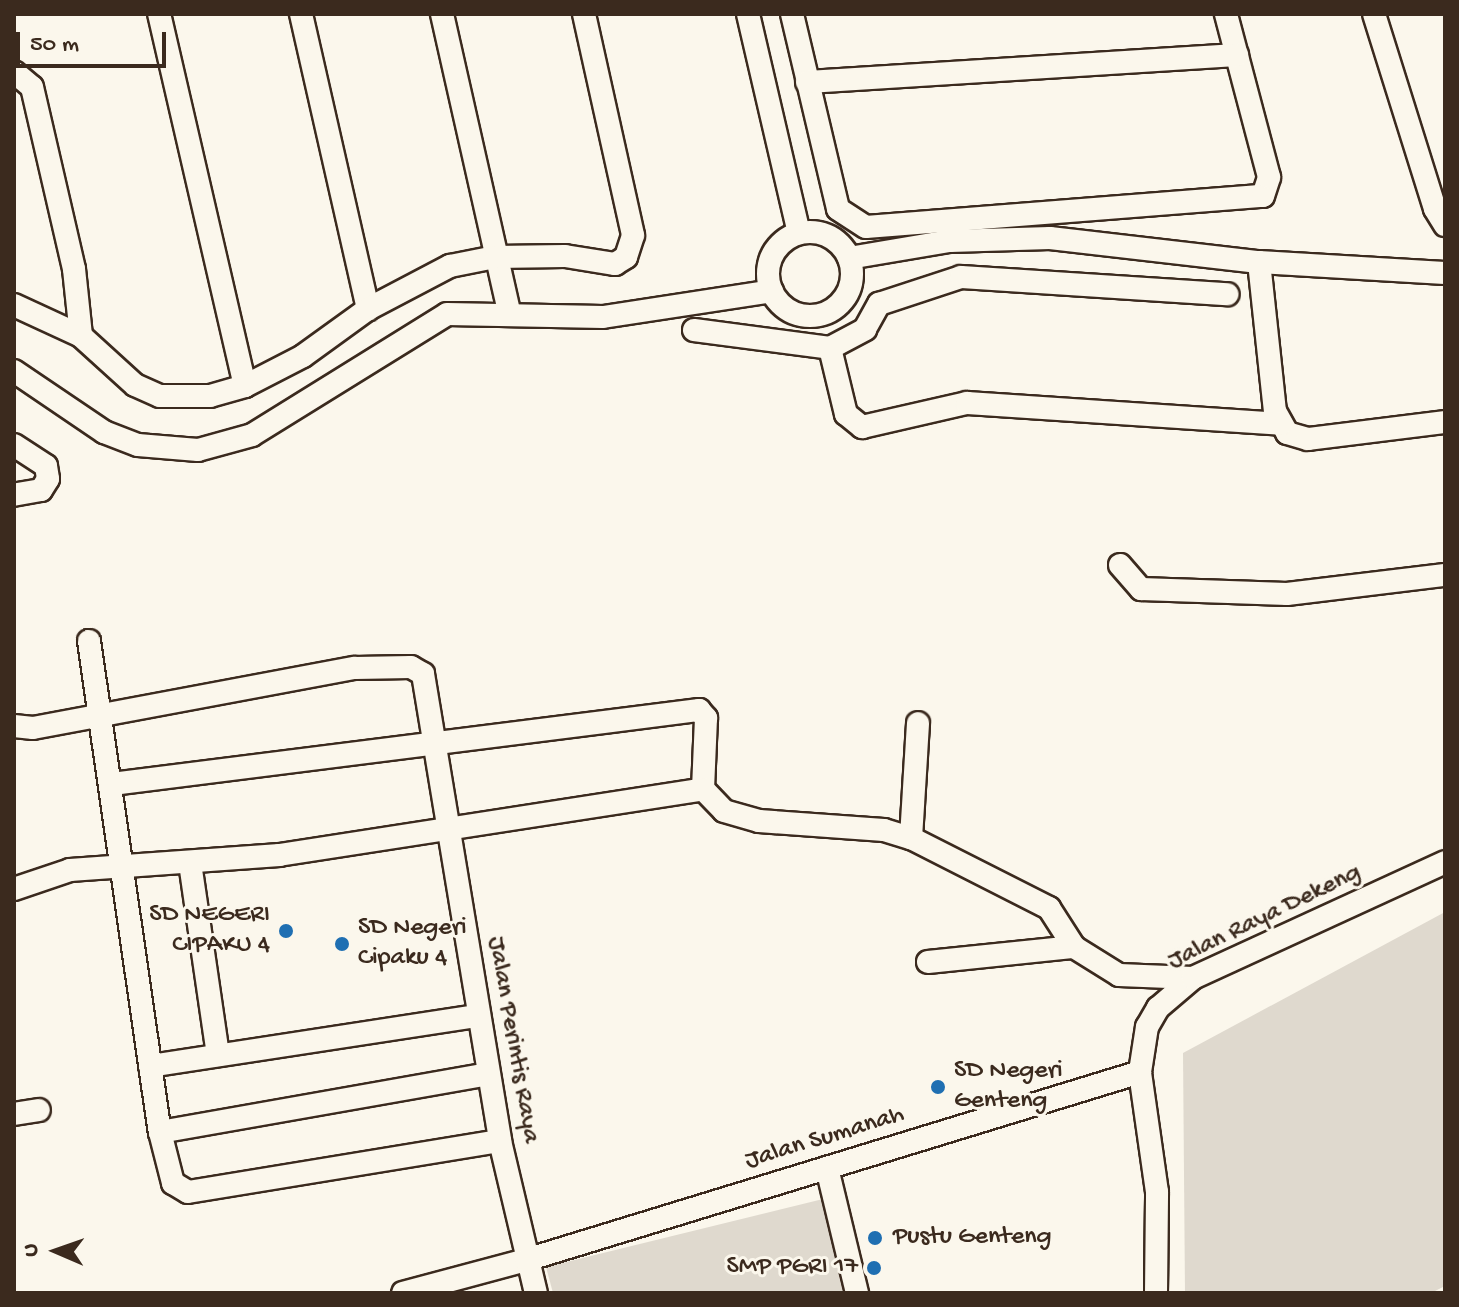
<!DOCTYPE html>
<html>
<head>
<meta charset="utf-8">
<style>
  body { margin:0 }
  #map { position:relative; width:1459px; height:1307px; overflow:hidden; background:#fbf7ec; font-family:"Gochi Hand",sans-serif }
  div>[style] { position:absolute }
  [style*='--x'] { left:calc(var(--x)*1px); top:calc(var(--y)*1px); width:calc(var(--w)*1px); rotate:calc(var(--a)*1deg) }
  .green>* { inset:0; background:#dfd9ce }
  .roads { filter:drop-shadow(2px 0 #3b2a1e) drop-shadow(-2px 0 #3b2a1e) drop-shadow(0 2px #3b2a1e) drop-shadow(0 -2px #3b2a1e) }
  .minor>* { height:22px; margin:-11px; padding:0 11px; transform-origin:11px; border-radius:11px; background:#fbf7ec }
  .minor>.ring { margin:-11px; padding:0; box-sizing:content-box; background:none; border:22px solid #fbf7ec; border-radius:50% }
  .dots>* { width:22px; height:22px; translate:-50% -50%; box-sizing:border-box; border:4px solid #fbf7ec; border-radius:50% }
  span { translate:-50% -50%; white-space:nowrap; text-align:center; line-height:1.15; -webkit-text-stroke:6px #fbf7ec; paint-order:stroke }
  .poi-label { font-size:26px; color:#3b2a1e }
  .right { translate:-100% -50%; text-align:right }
  .left { translate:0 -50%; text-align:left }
  .street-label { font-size:26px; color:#3b2a1e }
  .frame { position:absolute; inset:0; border:16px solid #3b2a1e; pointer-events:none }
  .north { position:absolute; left:16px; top:1211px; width:80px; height:80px; -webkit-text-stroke:6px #fbf7ec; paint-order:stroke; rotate:272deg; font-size:22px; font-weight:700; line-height:32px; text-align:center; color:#3b2a1e }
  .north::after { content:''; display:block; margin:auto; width:28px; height:36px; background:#3b2a1e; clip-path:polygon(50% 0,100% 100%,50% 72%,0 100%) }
  .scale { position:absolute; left:16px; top:32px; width:150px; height:36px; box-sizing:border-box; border:4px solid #3b2a1e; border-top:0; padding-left:10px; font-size:24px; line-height:28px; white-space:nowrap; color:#3b2a1e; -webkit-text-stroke:6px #fbf7ec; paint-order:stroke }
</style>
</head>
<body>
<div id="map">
  <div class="green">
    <div style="clip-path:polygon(1445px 912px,1445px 1286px,1431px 1293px,1185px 1293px,1183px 1053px)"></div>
    <div style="clip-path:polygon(823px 1199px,845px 1293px,553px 1293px,546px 1267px)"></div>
  </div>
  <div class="roads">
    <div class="minor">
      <div style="--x:301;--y:14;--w:303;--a:77.2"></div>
      <div style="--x:442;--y:14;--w:305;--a:77.3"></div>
      <div style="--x:748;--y:14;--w:225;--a:76.9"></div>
      <div style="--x:792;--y:14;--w:200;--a:76.7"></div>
      <div style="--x:838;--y:209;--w:33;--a:33"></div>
      <div style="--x:866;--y:227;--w:398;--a:-4.5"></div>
      <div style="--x:1263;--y:196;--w:20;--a:-72"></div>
      <div style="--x:1269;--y:177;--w:169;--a:-104.8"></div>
      <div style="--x:1374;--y:14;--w:204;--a:72.6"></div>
      <div style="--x:1435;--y:209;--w:19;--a:58"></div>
      <div style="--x:14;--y:72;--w:23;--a:40"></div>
      <div style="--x:32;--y:87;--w:187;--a:77"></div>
      <div style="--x:74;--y:269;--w:67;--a:84"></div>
      <div style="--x:807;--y:82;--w:431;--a:-3.6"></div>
      <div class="ring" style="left:768px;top:232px;width:62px;height:62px"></div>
      <div style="--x:849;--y:258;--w:102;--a:-9.6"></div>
      <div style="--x:950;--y:241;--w:100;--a:-1.7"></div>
      <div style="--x:1050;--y:238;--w:210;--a:6.6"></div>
      <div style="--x:1259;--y:262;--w:186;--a:3.4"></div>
      <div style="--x:1259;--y:262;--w:150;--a:83.9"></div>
      <div style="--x:1275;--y:411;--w:25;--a:61"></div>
      <div style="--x:1287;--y:433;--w:22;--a:16"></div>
      <div style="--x:1308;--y:439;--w:138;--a:-7.1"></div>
      <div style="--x:14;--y:305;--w:74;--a:24.8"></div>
      <div style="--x:81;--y:336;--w:73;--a:42.2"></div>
      <div style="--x:135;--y:385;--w:27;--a:24"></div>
      <div style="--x:160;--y:396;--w:50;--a:0"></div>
      <div style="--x:210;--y:396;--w:36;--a:-16"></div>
      <div style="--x:245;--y:386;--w:382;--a:-103"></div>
      <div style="--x:694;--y:330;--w:137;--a:7.5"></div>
      <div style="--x:830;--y:348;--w:40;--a:-28"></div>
      <div style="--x:865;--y:329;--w:29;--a:-61"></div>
      <div style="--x:879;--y:304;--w:86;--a:-18.2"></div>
      <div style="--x:961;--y:277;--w:267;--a:3.7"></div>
      <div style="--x:830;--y:348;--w:68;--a:76.4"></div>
      <div style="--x:846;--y:414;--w:21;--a:39"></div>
      <div style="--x:862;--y:427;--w:108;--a:-12.9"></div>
      <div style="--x:967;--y:403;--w:315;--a:3.8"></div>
      <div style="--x:14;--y:371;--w:109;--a:34.1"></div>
      <div style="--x:104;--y:432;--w:36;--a:21"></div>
      <div style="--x:138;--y:445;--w:60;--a:4.8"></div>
      <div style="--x:198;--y:450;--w:56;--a:-15.5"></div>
      <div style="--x:252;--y:435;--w:229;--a:-31.8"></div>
      <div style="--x:447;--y:314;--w:156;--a:1.1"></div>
      <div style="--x:603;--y:317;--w:171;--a:-8.7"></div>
      <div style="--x:245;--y:386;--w:65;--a:-27.3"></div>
      <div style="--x:303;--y:356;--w:80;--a:-35.9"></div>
      <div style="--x:368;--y:309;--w:93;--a:-27.7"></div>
      <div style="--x:450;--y:266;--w:46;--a:-11.3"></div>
      <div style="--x:495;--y:257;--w:70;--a:-0.8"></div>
      <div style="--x:565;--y:256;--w:51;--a:9.1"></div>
      <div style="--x:615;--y:264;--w:13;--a:-32"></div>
      <div style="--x:626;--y:257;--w:23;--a:-72"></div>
      <div style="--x:633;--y:235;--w:226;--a:-102.5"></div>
      <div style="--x:14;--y:445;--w:38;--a:33"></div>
      <div style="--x:46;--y:466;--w:13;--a:81"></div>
      <div style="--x:48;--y:479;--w:13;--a:122"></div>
      <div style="--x:41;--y:490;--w:27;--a:170"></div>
      <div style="--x:1120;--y:565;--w:32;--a:49"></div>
      <div style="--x:1141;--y:589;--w:146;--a:2"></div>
      <div style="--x:1287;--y:594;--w:159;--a:-6.9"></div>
      <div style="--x:89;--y:641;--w:496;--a:81.8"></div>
      <div style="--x:160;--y:1132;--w:53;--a:75.7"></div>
      <div style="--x:173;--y:1183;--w:17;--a:31"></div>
      <div style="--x:188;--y:1192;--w:316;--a:-9.3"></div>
      <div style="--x:14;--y:726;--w:19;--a:6"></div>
      <div style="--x:33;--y:728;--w:328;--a:-10.6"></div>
      <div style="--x:355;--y:668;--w:56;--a:-1"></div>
      <div style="--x:411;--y:667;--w:14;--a:30"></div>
      <div style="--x:423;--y:674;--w:473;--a:80.6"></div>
      <div style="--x:500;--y:1141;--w:156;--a:76.7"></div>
      <div style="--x:112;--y:784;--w:592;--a:-7.19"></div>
      <div style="--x:699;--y:710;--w:11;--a:49"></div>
      <div style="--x:706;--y:718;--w:71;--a:92.4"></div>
      <div style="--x:911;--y:838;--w:115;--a:-86.5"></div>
      <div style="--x:190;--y:863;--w:194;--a:81.7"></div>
      <div style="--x:14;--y:889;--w:59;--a:-18.7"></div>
      <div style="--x:70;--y:870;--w:210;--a:-4.1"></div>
      <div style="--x:279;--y:855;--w:429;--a:-8.8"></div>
      <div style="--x:703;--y:789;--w:30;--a:46"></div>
      <div style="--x:724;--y:811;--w:36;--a:16"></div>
      <div style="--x:759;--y:821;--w:125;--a:4.1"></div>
      <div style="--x:884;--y:830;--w:28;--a:17"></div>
      <div style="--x:911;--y:838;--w:155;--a:26.9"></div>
      <div style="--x:1049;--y:908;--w:46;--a:57.3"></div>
      <div style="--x:1074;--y:947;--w:53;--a:31.9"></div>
      <div style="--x:1119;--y:975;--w:74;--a:2.3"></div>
      <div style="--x:928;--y:962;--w:147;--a:-5.9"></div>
      <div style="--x:150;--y:1066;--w:331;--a:-8.7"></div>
      <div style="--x:14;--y:1114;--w:25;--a:-9"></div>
      <div style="--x:160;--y:1132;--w:333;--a:-10"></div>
      <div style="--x:827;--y:1168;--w:129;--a:76.5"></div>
      <div style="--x:403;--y:1293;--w:127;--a:-15"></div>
      <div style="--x:526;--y:1260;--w:642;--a:-17.02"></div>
      <div style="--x:1156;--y:1293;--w:101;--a:-89.4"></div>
      <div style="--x:1157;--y:1192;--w:121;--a:-98.1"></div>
      <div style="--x:1140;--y:1072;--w:46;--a:-81.2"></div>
      <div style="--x:1147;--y:1027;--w:22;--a:-60"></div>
      <div style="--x:1158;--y:1008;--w:46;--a:-40.6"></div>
      <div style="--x:1193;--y:978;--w:277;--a:-24.7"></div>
    </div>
  </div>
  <div class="dots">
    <div style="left:286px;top:931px;background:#1f6fb2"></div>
    <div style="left:342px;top:944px;background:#1f6fb2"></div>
    <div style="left:938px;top:1087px;background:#1f6fb2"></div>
    <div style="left:875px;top:1238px;background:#1f6fb2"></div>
    <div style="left:874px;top:1268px;background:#1f6fb2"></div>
  </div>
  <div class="poi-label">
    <span class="right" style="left:270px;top:931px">SD NEGERI<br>CIPAKU 4</span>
    <span class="left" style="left:358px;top:944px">SD Negeri<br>Cipaku 4</span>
    <span class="left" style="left:954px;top:1087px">SD Negeri<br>Genteng</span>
    <span class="left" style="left:893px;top:1238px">Pustu Genteng</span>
    <span class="right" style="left:858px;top:1268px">SMP PGRI 17</span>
  </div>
  <div class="street-label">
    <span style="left:1265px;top:918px;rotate:-26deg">Jalan Raya Dekeng</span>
    <span style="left:512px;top:1040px;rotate:80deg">Jalan Perintis Raya</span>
    <span style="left:825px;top:1139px;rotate:-17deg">Jalan Sumanah</span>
  </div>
  <div class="frame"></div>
  <div class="north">U</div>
  <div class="scale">50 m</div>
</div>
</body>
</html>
